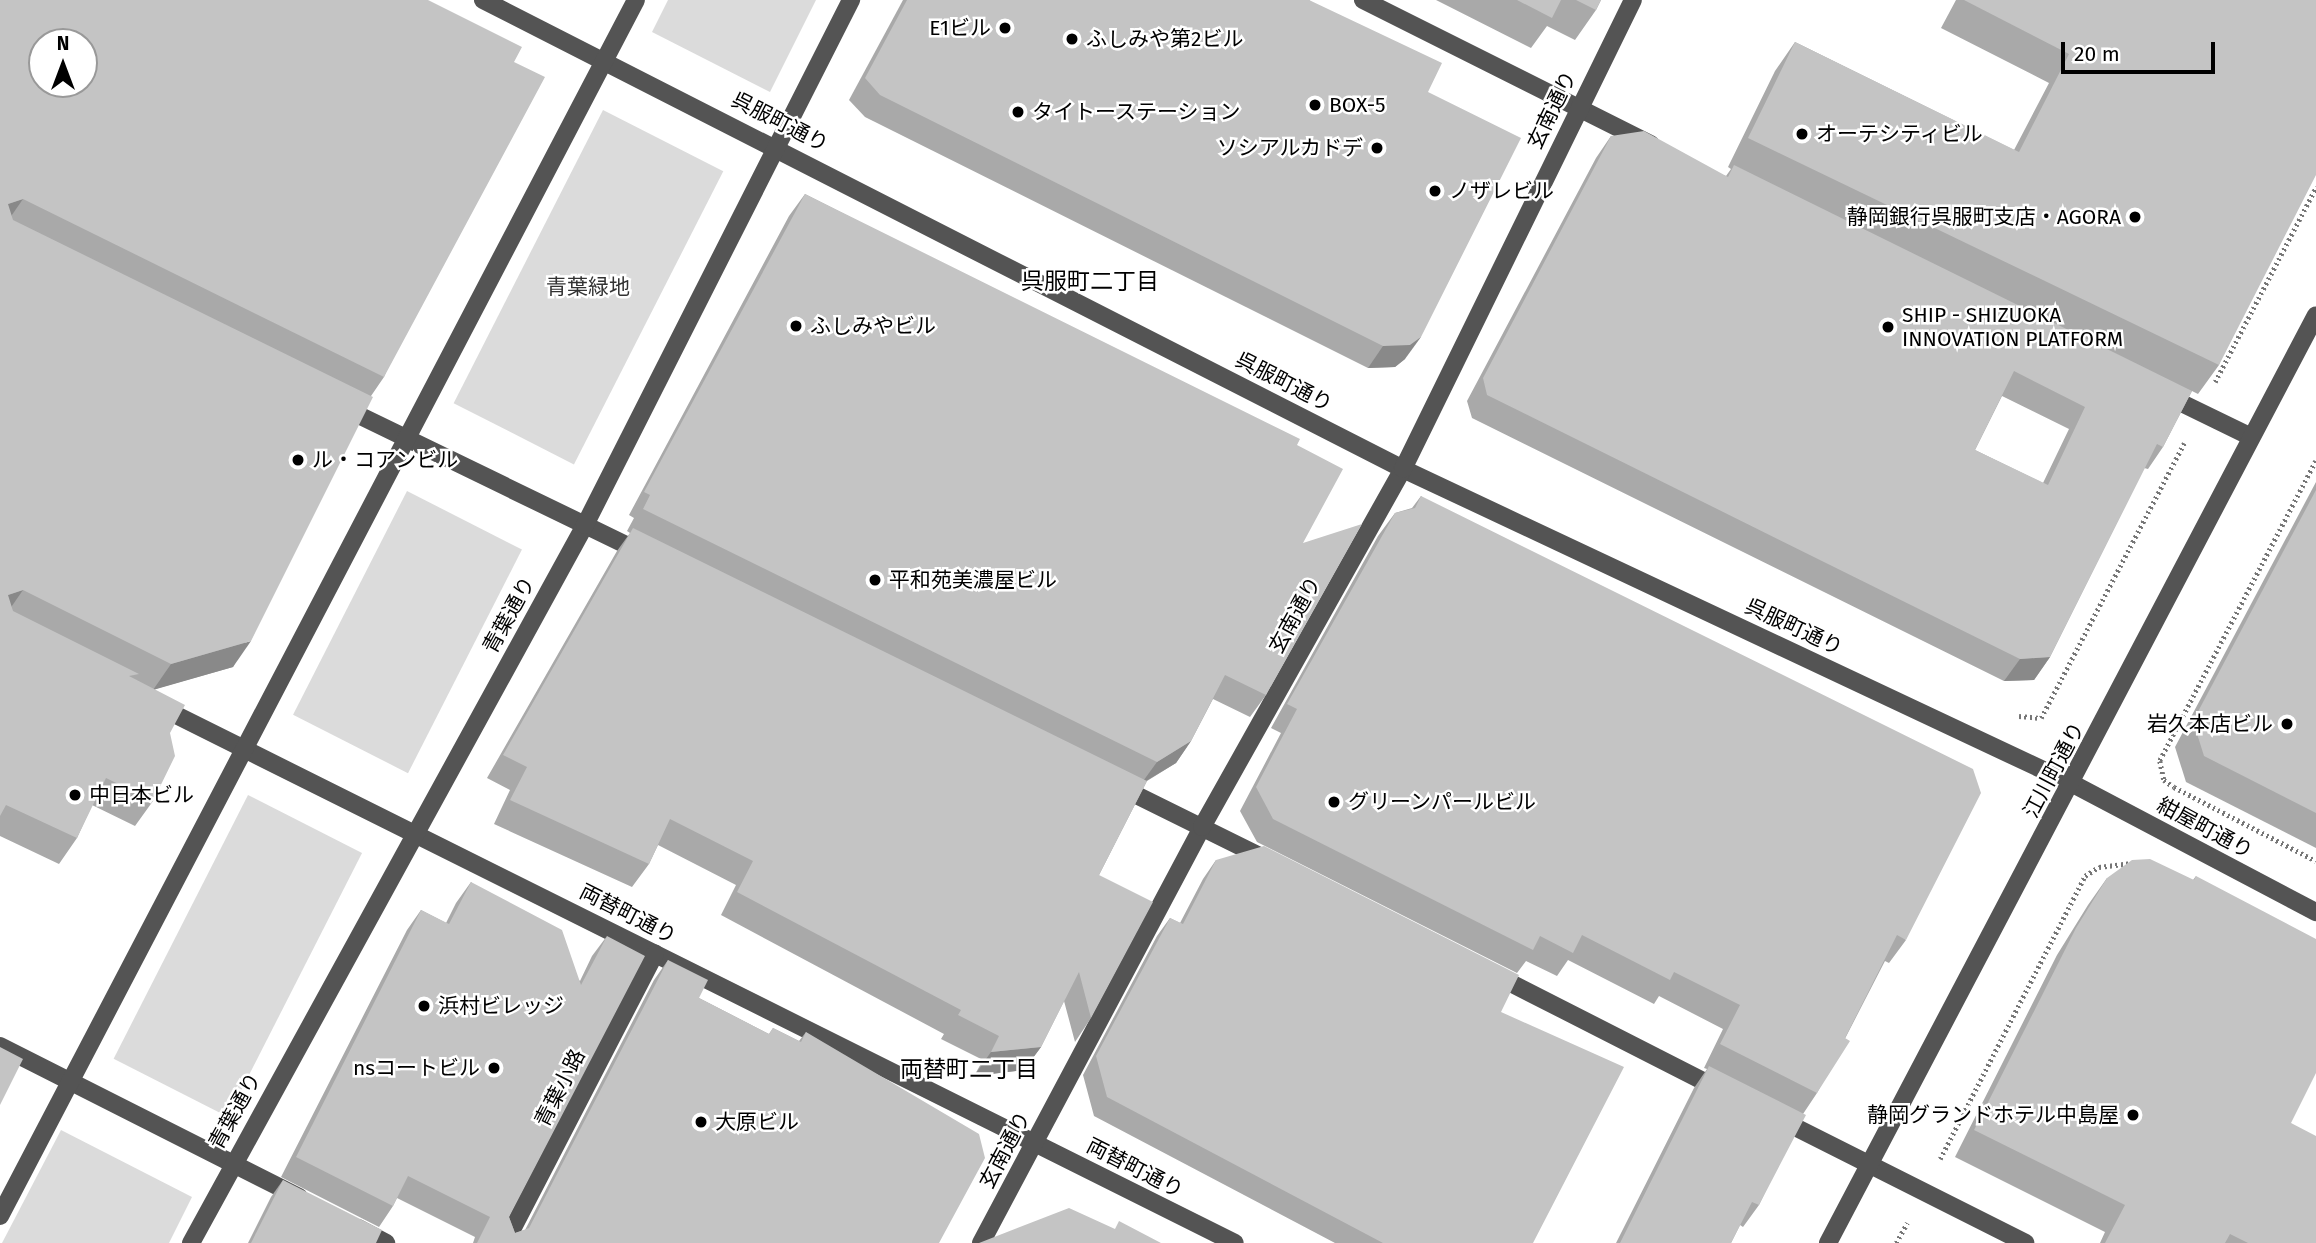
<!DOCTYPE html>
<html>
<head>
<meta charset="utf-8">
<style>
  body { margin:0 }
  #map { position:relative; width:2316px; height:1243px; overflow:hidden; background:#fff; font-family:"Fira Sans","Noto Sans JP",sans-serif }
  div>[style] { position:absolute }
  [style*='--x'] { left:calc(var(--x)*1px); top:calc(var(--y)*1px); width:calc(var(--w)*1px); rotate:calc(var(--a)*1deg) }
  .green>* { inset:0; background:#dbdbdb; transform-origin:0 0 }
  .path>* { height:4.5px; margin-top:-2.25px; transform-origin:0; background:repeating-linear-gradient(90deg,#767676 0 2px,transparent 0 5.5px) }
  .minor>* { height:18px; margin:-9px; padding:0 9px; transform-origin:9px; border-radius:9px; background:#545454 }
  .wall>* { inset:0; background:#a9a9a9 }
  .shaded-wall>* { inset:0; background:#898989 }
  .building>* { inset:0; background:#c4c4c4 }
  .dots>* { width:19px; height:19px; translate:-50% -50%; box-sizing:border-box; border:4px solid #fff; border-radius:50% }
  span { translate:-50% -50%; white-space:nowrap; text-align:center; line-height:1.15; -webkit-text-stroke:5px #fff; paint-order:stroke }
  .poi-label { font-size:21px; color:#000 }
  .right { translate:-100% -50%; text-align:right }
  .left { translate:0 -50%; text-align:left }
  .street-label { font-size:21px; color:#000 }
  .park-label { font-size:21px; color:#323232 }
  .neighbourhood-label { font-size:23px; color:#000 }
  .north { position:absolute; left:28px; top:28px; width:70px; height:70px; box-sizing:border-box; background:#fff; border:2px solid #999; border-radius:50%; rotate:0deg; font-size:19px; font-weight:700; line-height:28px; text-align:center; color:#000 }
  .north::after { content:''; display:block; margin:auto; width:24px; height:32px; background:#000; clip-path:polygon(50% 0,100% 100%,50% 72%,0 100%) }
  .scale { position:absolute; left:2061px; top:42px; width:154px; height:32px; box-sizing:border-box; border:4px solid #000; border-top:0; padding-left:9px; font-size:21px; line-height:24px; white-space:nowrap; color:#000; -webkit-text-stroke:5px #fff; paint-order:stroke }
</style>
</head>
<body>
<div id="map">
  <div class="green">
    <div style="clip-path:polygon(668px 0,816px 0,770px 92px,652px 32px)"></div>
    <div style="left:603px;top:110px;width:135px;height:329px;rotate:27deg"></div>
    <div style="left:407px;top:491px;width:129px;height:251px;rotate:27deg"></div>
    <div style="left:248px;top:795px;width:128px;height:296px;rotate:27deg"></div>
    <div style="clip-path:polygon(61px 1130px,192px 1197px,169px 1243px,2px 1243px)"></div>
  </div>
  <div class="path">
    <div style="--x:2215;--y:382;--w:220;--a:-62.6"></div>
    <div style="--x:2316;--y:461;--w:338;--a:117.5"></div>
    <div style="--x:2160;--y:761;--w:19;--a:78"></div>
    <div style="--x:2164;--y:780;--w:12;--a:35"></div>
    <div style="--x:2174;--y:787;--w:160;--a:27.5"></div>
    <div style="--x:2019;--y:716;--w:22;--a:5"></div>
    <div style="--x:2041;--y:718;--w:310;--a:-62.5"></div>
    <div style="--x:1940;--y:1159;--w:318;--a:-62.9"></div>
    <div style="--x:2085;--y:876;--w:17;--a:-33"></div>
    <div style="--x:2099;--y:867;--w:33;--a:-7"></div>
    <div style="--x:1896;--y:1243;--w:23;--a:-61"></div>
  </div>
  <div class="minor">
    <div style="--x:483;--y:0;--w:1033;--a:27.01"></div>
    <div style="--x:1403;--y:469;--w:740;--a:25.18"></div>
    <div style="--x:2073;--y:784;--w:275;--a:27.8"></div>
    <div style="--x:1363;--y:0;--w:322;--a:26.6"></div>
    <div style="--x:2163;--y:394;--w:98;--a:26"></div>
    <div style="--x:344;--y:408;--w:332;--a:25.9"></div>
    <div style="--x:158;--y:706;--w:1203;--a:26.5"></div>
    <div style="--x:1118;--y:786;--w:167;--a:26.3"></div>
    <div style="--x:1493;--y:974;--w:256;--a:27"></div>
    <div style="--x:0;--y:1046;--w:335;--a:26.8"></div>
    <div style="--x:1777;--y:1118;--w:278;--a:26.7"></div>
    <div style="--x:0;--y:1216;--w:1372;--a:-62.39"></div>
    <div style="--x:358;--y:1228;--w:32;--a:28"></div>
    <div style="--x:191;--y:1243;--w:819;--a:-61.24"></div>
    <div style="--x:585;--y:525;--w:589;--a:-63.13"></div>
    <div style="--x:505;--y:1243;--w:326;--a:-62.6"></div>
    <div style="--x:981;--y:1243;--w:471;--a:-62"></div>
    <div style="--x:1202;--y:827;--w:411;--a:-60.7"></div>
    <div style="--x:1403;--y:469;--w:522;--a:-63.88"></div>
    <div style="--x:1828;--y:1243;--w:1048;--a:-62.26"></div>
  </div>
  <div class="wall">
    <div style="clip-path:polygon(0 0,514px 62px,384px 377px,371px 396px,233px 667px,155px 689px,170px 733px,153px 801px,135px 826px,92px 805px,77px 838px,59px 864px,0 836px)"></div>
    <div style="clip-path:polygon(903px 0,1309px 0,1428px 92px,1405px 359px,1395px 367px,1368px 368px,865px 117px,849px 100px)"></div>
    <div style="clip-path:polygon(1436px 0,1601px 0,1596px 10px,1575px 40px,1547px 26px,1531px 48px)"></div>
    <div style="clip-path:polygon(evenodd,1956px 0,2316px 0,2219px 365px,2198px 394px,2192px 391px,2163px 447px,2148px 469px,2144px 468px,2050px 657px,2034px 680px,2004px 681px,1472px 418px,1467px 401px,1596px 158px,1611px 136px,1726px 176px,1731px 169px,1728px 167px,1775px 71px,1795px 42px,2014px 150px,2049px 83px,1941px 28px,1956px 0,2002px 396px,2069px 429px,2043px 483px,1975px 450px,2002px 396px)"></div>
    <div style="clip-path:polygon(805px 194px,1297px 445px,1303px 543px,1266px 695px,1250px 717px,1213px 699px,1191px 741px,1176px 763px,1147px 781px,1099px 875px,1091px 1018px,1075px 1042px,1064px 1001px,1041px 1047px,1024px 1070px,974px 1076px,983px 1060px,941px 1039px,944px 1034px,721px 915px,736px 885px,658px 845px,649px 864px,632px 887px,494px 824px,510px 790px,487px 778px,617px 551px,630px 533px,627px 531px,634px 518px,629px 515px,789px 216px)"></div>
    <div style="clip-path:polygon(2316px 482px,2316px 848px,2186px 782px,2175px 747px)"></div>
    <div style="clip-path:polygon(1421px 496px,1906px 940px,1889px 963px,1885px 961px,1817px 1093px,1803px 1114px,1759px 1205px,1743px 1227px,1740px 1225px,1731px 1243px,1616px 1243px,1694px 1088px,1707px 1069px,1704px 1068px,1723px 1029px,1659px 996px,1654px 1004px,1568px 960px,1557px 976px,1526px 961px,1517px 973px,1257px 842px,1240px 811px,1281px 733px,1271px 728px,1378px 536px,1395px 513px,1412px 508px)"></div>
    <div style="clip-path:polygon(1216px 860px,1501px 1012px,1533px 1243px,1335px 1243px,1094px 1116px,1083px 1075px,1157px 936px,1170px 918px,1180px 923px,1203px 879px)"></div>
    <div style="clip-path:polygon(2196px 876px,2291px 1123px,2316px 1243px,2100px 1243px,2105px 1232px,1955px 1157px,2057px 955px,2088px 905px,2107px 878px,2193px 880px)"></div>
    <div style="clip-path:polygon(471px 882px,580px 981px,592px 956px,607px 936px,509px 1217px,515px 1233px,525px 1230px,654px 980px,668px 960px,699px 998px,769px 1034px,773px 1028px,799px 1041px,806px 1032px,939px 1243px,473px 1243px,475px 1237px,397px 1198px,393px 1206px,379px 1227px,281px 1177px,407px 930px,421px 910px,446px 923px,456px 903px)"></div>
    <div style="clip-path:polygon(283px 1180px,376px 1243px,248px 1243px,271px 1197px)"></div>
  </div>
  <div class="shaded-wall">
    <div style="clip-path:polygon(23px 199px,5px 225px,8px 204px)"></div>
    <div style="clip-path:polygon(1421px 337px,1405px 359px,1395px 367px,1368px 368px,1383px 346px)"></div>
    <div style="clip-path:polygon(23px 590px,5px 616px,8px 595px)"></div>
    <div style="clip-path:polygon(251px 641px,233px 667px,153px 690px,171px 664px)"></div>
    <div style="clip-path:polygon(2050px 657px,2034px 680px,2004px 681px,2020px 659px)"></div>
    <div style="clip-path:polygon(1191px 741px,1176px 763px,1141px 784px,1157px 762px)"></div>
    <div style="clip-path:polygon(1041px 1047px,1024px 1070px,974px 1076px,991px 1052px)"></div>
  </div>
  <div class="building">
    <div style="clip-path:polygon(evenodd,0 0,428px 0,522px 47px,514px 62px,545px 77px,384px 377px,23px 199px,8px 204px,13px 220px,373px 397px,251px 641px,171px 664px,23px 590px,8px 595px,13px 611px,139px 674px,129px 676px,185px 705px,170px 733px,175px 756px,153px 801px,106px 778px,77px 838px,6px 805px,0 816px,0 0,42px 42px,84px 42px,84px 84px,42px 84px,42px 42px)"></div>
    <div style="clip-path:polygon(907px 0,1309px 0,1442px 63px,1428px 92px,1521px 138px,1421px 337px,1410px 345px,1383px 346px,880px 95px,865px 78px)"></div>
    <div style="clip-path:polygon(1517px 0,1561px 0,1552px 18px)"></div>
    <div style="clip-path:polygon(1576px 0,1601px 0,1596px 10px)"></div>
    <div style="clip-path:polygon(1964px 0,2316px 0,2316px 175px,2219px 365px,1748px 138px,1795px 42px,2019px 152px,2069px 54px)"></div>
    <div style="clip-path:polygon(evenodd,1644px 131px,1728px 177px,1734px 165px,2192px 391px,2163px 447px,2157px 444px,2050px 657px,2020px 659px,1487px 395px,1483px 378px,1611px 136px,1644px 131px,2014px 371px,2085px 407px,2048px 485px,1975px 450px,2014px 371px)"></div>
    <div style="clip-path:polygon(805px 194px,1300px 439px,1297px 445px,1343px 469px,1303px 543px,1362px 524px,1266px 695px,1225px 675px,1191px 741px,1157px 762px,643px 509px,650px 495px,644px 492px)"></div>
    <div style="clip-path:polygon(2316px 490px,2316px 813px,2204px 756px,2193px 721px)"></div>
    <div style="clip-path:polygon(1421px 496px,1973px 769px,1981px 793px,1906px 940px,1897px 935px,1845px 1038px,1850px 1041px,1817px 1093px,1720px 1044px,1740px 1005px,1674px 972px,1670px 980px,1582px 935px,1573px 953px,1540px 936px,1533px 950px,1273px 819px,1256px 787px,1297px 709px,1287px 704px,1395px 513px,1415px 508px)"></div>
    <div style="clip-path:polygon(633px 528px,1147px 781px,1099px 875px,1153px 902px,1091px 1018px,1079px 972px,1041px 1047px,991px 1052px,999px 1036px,958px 1015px,961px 1010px,737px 892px,753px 861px,670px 819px,649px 864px,510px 800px,527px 767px,503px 755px)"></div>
    <div style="clip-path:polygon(1264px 846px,1519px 975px,1501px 1012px,1624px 1067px,1533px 1243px,1383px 1243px,1107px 1097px,1096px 1056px,1170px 918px,1183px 924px,1216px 860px)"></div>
    <div style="clip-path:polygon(2150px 859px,2194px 880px,2196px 876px,2316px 939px,2316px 1073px,2291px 1123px,2316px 1136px,2316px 1243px,2248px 1243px,2230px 1234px,2225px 1243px,2105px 1243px,2125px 1205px,1974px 1130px,2076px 928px,2107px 878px,2132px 860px)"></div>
    <div style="clip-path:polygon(471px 882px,562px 930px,581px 985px,607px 936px,645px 956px,509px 1217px,515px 1233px,529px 1228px,668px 960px,708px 980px,699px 998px,769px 1034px,773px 1028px,801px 1042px,806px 1032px,979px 1134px,985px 1158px,939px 1243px,477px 1243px,490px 1217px,408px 1176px,393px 1206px,296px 1157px,421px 910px,449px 924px)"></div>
    <div style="clip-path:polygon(0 1047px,23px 1059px,0 1105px)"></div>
    <div style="clip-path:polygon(1709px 1066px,1806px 1115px,1759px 1205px,1752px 1202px,1731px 1243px,1620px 1243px)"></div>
    <div style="clip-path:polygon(283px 1180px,382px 1230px,376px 1243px,251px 1243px)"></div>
    <div style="clip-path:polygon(1069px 1208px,1115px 1229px,1119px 1221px,1161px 1243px,979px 1243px)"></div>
  </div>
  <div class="dots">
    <div style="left:1005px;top:28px;background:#000"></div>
    <div style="left:1072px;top:39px;background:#000"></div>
    <div style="left:1315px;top:105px;background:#000"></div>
    <div style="left:1018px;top:112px;background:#000"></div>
    <div style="left:1802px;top:134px;background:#000"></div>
    <div style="left:1377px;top:148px;background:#000"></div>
    <div style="left:1435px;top:191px;background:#000"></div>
    <div style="left:2135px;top:217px;background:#000"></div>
    <div style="left:796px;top:326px;background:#000"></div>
    <div style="left:1888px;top:327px;background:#000"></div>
    <div style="left:298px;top:460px;background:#000"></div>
    <div style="left:875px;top:580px;background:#000"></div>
    <div style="left:2287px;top:724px;background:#000"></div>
    <div style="left:75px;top:795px;background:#000"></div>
    <div style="left:1334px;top:802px;background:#000"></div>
    <div style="left:424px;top:1006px;background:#000"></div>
    <div style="left:494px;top:1068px;background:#000"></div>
    <div style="left:2133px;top:1115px;background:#000"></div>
    <div style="left:701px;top:1122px;background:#000"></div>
  </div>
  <div class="poi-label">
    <span class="right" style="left:991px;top:28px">E1ビル</span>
    <span class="left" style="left:1086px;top:39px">ふしみや第2ビル</span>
    <span class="left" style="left:1329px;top:105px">BOX-5</span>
    <span class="left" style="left:1032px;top:112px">タイトーステーション</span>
    <span class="left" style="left:1816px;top:134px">オーテシティビル</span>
    <span class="right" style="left:1363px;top:148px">ソシアルカドデ</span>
    <span class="left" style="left:1449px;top:191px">ノザレビル</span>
    <span class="right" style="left:2121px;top:217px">静岡銀行呉服町支店・AGORA</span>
    <span class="left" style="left:1902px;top:327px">SHIP - SHIZUOKA<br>INNOVATION PLATFORM</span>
    <span class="left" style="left:810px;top:326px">ふしみやビル</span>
    <span class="left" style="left:312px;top:460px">ル・コアンビル</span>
    <span class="left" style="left:889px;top:580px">平和苑美濃屋ビル</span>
    <span class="right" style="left:2273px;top:724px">岩久本店ビル</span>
    <span class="left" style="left:89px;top:795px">中日本ビル</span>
    <span class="left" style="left:1348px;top:802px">グリーンパールビル</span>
    <span class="left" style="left:438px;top:1006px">浜村ビレッジ</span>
    <span class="right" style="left:480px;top:1068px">nsコートビル</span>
    <span class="right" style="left:2119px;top:1115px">静岡グランドホテル中島屋</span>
    <span class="left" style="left:715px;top:1122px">大原ビル</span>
  </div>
  <div class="street-label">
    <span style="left:1552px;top:110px;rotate:-64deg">玄南通り</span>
    <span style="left:780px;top:122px;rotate:27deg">呉服町通り</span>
    <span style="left:1284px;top:382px;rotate:27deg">呉服町通り</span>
    <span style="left:509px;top:615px;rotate:-61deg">青葉通り</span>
    <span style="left:1295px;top:615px;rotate:-61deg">玄南通り</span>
    <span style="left:1794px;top:627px;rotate:25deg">呉服町通り</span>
    <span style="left:2054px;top:770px;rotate:-62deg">江川町通り</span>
    <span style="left:2205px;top:828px;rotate:28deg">紺屋町通り</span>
    <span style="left:628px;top:914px;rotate:27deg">両替町通り</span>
    <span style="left:560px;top:1088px;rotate:-63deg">青葉小路</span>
    <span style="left:235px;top:1111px;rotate:-61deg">青葉通り</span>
    <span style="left:1005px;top:1150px;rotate:-62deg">玄南通り</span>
    <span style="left:1135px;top:1168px;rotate:27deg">両替町通り</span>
  </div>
  <div class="park-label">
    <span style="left:588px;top:287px">青葉緑地</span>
  </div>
  <div class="neighbourhood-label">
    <span style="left:1090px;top:281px">呉服町二丁目</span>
    <span style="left:969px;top:1069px">両替町二丁目</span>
  </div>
  <div class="north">N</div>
  <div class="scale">20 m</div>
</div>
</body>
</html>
